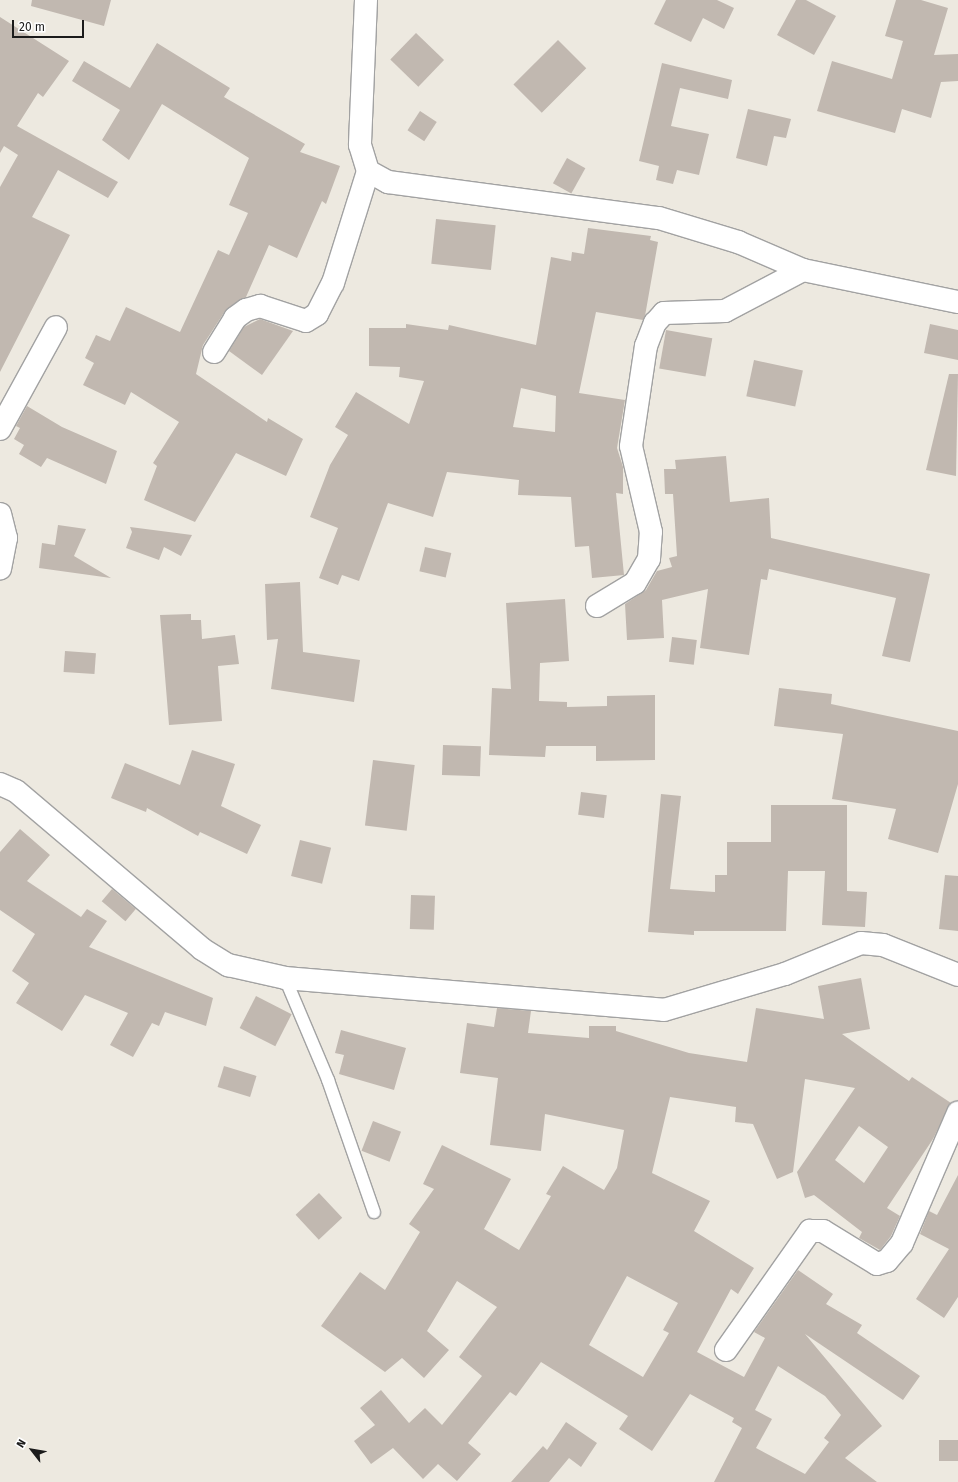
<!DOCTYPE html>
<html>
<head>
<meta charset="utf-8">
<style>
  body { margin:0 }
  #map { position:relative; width:958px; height:1482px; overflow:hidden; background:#ede9e0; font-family:"Fira Sans",sans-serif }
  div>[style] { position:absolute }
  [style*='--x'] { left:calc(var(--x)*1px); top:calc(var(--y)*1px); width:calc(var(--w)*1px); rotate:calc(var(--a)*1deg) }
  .building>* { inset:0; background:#c1b8b0; transform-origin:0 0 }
  .roads { filter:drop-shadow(1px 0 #a2a2a2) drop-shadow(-1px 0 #a2a2a2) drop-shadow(0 1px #a2a2a2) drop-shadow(0 -1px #a2a2a2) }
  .lane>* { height:12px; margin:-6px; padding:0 6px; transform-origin:6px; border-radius:6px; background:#fff }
  .street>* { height:22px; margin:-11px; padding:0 11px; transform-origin:11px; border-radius:11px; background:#fff }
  span { translate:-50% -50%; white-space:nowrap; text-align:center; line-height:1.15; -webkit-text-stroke:3px #fff; paint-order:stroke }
  .north { position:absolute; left:12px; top:1430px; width:40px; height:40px; -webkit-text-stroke:3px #fff; paint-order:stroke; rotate:301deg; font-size:11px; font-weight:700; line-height:16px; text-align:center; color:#1b1b1b }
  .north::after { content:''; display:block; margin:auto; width:14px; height:18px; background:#1b1b1b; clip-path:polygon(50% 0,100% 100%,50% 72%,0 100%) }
  .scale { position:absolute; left:12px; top:20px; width:72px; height:18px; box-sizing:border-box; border:2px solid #1b1b1b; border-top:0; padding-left:5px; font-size:12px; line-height:14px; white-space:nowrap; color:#1b1b1b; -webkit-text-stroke:3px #fff; paint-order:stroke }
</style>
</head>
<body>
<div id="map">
  <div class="building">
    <div style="clip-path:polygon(32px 0,111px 0,104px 26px,31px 6px)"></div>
    <div style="clip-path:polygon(666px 0,717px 0,734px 8px,724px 29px,703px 18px,691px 42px,654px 24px)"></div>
    <div style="clip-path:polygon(796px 0,806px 0,836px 16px,814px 55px,777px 35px)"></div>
    <div style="clip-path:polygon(896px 0,921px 0,948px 8px,934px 55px,958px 54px,958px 81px,941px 82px,931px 118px,902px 109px,895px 133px,817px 111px,832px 61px,892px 79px,903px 41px,885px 36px)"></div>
    <div style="clip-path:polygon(0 17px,69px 61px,43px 97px,38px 93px,17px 126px,118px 182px,108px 198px,58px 170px,32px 217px,70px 235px,0 372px,0 187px,18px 155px,4px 146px,0 153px)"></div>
    <div style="left:416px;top:33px;width:39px;height:37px;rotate:44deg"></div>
    <div style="left:558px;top:40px;width:40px;height:63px;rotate:45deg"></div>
    <div style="clip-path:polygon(157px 43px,230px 88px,224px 97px,305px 144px,300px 152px,340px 166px,326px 204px,322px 201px,297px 258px,269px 245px,246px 297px,225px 311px,203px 345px,196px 374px,267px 422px,268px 418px,303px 439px,286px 476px,236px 453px,195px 522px,144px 500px,157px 466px,153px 463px,179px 422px,131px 392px,125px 405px,83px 385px,94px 363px,85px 358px,96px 335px,110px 341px,126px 307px,180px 332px,218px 250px,229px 255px,248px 213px,229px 205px,249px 158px,162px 104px,129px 160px,102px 140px,120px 110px,72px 81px,84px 61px,130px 88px)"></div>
    <div style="clip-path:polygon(662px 63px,732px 80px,728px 99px,680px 88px,671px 126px,709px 134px,699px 175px,677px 170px,673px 184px,656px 180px,659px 166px,639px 161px)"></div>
    <div style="clip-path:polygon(748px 109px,791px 119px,786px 138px,774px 136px,767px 166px,736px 158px)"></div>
    <div style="left:420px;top:111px;width:20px;height:23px;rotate:33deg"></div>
    <div style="left:567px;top:158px;width:21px;height:29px;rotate:29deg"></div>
    <div style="left:436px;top:219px;width:60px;height:45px;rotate:6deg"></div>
    <div style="clip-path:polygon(evenodd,588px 228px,651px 236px,650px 240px,658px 242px,645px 316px,643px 320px,596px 312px,579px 393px,625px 400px,617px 448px,623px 467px,623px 494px,616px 493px,624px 575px,592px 578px,589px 546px,575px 547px,571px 497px,518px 495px,519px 480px,447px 472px,433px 517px,388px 503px,359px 581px,342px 575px,338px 585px,319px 578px,338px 528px,310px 517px,330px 465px,348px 435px,335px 427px,356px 392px,409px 424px,424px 381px,399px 377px,400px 367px,369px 366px,369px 328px,406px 328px,406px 324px,448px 330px,449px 325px,536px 345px,551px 257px,571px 261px,572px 252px,584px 254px,588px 228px,521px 388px,556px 396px,555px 432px,513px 427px,521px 388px)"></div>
    <div style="clip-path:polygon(260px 319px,293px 331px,262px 375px,229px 351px,244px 327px)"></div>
    <div style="clip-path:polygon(930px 324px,958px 330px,958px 360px,924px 353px)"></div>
    <div style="left:666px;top:330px;width:47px;height:39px;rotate:10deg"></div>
    <div style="left:754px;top:360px;width:50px;height:37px;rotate:12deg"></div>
    <div style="clip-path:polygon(949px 374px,958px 374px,956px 476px,926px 470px)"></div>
    <div style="clip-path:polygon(27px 406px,62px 427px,117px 451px,106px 484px,47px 458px,41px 467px,19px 454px,24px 445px,14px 439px,20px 428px,16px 426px)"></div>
    <div style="clip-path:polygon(726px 456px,730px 502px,769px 498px,771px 538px,930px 574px,910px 662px,882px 656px,896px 598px,769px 569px,767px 580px,761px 579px,749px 655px,700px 648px,708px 589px,662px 600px,664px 638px,627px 640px,625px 604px,646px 590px,657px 571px,672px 567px,669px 558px,677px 556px,673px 494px,665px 494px,664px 469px,676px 469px,675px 460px)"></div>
    <div style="clip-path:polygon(58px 525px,86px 529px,74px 556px,111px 578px,39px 568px,42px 543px,55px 545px)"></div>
    <div style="clip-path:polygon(130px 527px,192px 535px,181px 556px,164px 547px,159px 560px,126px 548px,132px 532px)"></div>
    <div style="left:425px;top:547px;width:27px;height:25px;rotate:13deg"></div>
    <div style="clip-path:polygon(300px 582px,303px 652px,360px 660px,354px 702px,271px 689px,278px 639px,267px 640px,265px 584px)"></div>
    <div style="clip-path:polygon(565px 599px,569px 661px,540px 663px,539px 701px,567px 702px,567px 707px,607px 706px,607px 696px,655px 695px,655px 760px,596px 761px,596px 746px,546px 746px,545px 757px,489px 755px,492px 688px,511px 689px,506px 603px)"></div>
    <div style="clip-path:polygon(191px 614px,191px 620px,201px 620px,202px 639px,235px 635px,239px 664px,218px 666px,222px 721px,169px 725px,160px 615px)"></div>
    <div style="left:672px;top:637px;width:25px;height:25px;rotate:7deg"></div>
    <div style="left:65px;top:651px;width:31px;height:21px;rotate:4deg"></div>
    <div style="clip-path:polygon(779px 688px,832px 694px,831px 704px,958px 731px,958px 784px,938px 853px,888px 839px,896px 809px,832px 799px,843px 734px,774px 726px)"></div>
    <div style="left:443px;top:745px;width:38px;height:30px;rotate:2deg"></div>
    <div style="clip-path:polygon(192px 750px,235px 764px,221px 806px,261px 825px,247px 854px,200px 832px,198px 836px,147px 808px,146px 812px,111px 798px,125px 763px,180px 785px)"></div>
    <div style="left:373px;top:760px;width:42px;height:66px;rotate:7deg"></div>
    <div style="left:581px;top:792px;width:26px;height:23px;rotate:7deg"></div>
    <div style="clip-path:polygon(661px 794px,681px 796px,670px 889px,715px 892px,715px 875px,727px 875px,727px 842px,771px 842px,771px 805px,847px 805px,847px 891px,867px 892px,865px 927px,822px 925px,825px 871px,788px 871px,786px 931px,694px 931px,694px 935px,648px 932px)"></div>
    <div style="clip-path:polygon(20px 829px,50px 855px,27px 881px,81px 917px,87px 909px,107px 921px,89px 947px,213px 998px,206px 1026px,165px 1012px,159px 1026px,152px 1023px,133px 1057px,110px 1045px,128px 1013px,85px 995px,62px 1031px,16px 1003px,29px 983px,12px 971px,35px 934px,0 910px,0 852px)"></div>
    <div style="left:300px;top:840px;width:32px;height:37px;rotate:14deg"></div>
    <div style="clip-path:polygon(945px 875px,958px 876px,958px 931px,939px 929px)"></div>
    <div style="left:112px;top:889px;width:31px;height:16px;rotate:40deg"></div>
    <div style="left:411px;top:895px;width:24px;height:34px;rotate:2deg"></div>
    <div style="clip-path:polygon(evenodd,861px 978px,870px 1029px,842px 1034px,909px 1081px,912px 1077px,951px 1103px,933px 1139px,887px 1208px,900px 1216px,891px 1236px,880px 1250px,859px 1238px,862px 1232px,814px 1195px,805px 1198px,797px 1172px,855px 1088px,805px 1079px,793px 1172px,777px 1179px,753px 1124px,735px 1122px,736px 1107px,670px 1097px,652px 1173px,710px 1201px,694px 1231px,754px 1268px,738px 1294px,731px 1289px,697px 1352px,744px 1377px,765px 1338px,754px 1332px,798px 1270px,833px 1294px,826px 1304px,862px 1325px,857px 1333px,920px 1376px,903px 1400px,805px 1334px,882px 1426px,845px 1458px,877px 1482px,714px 1482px,742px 1428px,732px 1422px,734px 1418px,690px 1394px,652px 1451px,619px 1429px,628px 1416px,541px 1362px,516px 1396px,510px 1392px,468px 1443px,481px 1454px,457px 1481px,438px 1464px,423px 1479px,393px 1448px,371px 1464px,354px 1441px,375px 1425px,360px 1408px,381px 1390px,409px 1423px,425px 1408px,442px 1425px,482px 1376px,459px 1357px,497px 1307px,457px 1281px,427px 1331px,449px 1350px,424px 1378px,402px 1358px,385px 1372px,321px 1326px,360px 1272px,385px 1290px,420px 1232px,409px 1224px,434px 1189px,423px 1184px,442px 1145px,511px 1179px,484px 1229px,519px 1250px,551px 1196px,546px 1194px,563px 1166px,604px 1190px,617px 1168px,624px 1130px,545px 1114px,541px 1151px,490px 1145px,498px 1078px,460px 1073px,467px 1023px,494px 1027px,497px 1008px,531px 1011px,528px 1033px,589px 1038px,589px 1026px,616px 1026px,616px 1031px,689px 1053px,747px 1062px,756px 1008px,824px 1019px,818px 986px,861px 978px,859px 1126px,888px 1147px,864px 1183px,835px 1160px,859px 1126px,861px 978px,627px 1276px,678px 1303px,663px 1330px,669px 1333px,643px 1377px,589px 1345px,627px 1276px,861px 978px,778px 1366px,825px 1396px,841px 1415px,824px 1438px,829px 1442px,805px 1474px,756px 1448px,772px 1419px,755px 1410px,778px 1366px)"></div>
    <div style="left:256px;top:996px;width:40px;height:36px;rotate:27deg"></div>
    <div style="clip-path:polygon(341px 1030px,406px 1048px,394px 1090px,339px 1074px,344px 1055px,335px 1053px)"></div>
    <div style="left:224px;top:1066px;width:34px;height:22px;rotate:17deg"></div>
    <div style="left:373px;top:1121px;width:30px;height:32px;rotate:21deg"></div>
    <div style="clip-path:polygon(958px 1175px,958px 1297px,944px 1318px,916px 1299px,949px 1249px,920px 1234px,929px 1211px,937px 1215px)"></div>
    <div style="left:319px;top:1193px;width:34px;height:32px;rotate:47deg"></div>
    <div style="clip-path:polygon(566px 1422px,597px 1443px,581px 1467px,569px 1458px,549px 1482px,511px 1482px,543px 1446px,547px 1450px)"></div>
    <div style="left:958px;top:1440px;width:21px;height:19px;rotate:90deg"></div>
  </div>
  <div class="roads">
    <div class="lane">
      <div style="--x:285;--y:978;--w:111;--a:67.1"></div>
      <div style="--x:328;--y:1080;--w:140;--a:70.8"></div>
    </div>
    <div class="street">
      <div style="--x:366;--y:0;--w:145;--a:92.4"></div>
      <div style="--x:360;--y:145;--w:27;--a:73"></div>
      <div style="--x:368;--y:171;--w:23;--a:29"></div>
      <div style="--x:388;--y:182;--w:273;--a:7.6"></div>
      <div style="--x:659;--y:218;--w:83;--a:16.9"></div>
      <div style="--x:738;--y:242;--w:71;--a:23.3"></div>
      <div style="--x:803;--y:270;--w:158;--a:11.7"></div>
      <div style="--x:214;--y:352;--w:40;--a:-58"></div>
      <div style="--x:235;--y:318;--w:14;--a:-36"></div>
      <div style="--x:246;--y:310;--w:15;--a:-16"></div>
      <div style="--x:260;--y:306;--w:48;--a:18.1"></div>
      <div style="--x:306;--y:321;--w:13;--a:-32"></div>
      <div style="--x:317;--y:314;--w:35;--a:-63"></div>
      <div style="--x:333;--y:283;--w:117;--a:-72.6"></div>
      <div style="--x:0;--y:429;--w:116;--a:-61.2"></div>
      <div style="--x:0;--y:514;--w:25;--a:76"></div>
      <div style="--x:6;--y:538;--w:31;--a:101"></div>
      <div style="--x:597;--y:606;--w:44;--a:-31.2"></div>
      <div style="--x:635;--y:583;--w:28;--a:-60"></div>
      <div style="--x:649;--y:559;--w:27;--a:-86"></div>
      <div style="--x:651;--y:532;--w:88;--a:-103.1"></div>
      <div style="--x:631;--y:446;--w:101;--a:-81.5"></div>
      <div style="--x:646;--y:346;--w:25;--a:-69"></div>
      <div style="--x:655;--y:323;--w:13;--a:-48"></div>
      <div style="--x:664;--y:313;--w:61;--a:-1.9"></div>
      <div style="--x:725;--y:311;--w:88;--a:-27.7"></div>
      <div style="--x:0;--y:784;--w:17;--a:24"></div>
      <div style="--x:16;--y:791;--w:244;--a:40.3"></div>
      <div style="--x:202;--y:949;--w:31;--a:32"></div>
      <div style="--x:228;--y:965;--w:58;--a:12.8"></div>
      <div style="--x:285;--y:978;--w:380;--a:4.8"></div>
      <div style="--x:664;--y:1010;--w:126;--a:-16.6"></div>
      <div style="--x:785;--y:974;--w:82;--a:-22.2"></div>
      <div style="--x:861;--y:943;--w:22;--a:5"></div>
      <div style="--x:883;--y:945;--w:81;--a:21.8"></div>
      <div style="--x:726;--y:1350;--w:146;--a:-54.8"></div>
      <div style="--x:810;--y:1231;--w:13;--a:0"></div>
      <div style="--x:823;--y:1231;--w:63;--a:31.4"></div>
      <div style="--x:877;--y:1264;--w:10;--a:-17"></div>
      <div style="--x:887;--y:1261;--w:23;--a:-50"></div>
      <div style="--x:902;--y:1243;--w:142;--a:-66.7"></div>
    </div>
  </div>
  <div class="north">N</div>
  <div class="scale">20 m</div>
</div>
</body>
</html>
